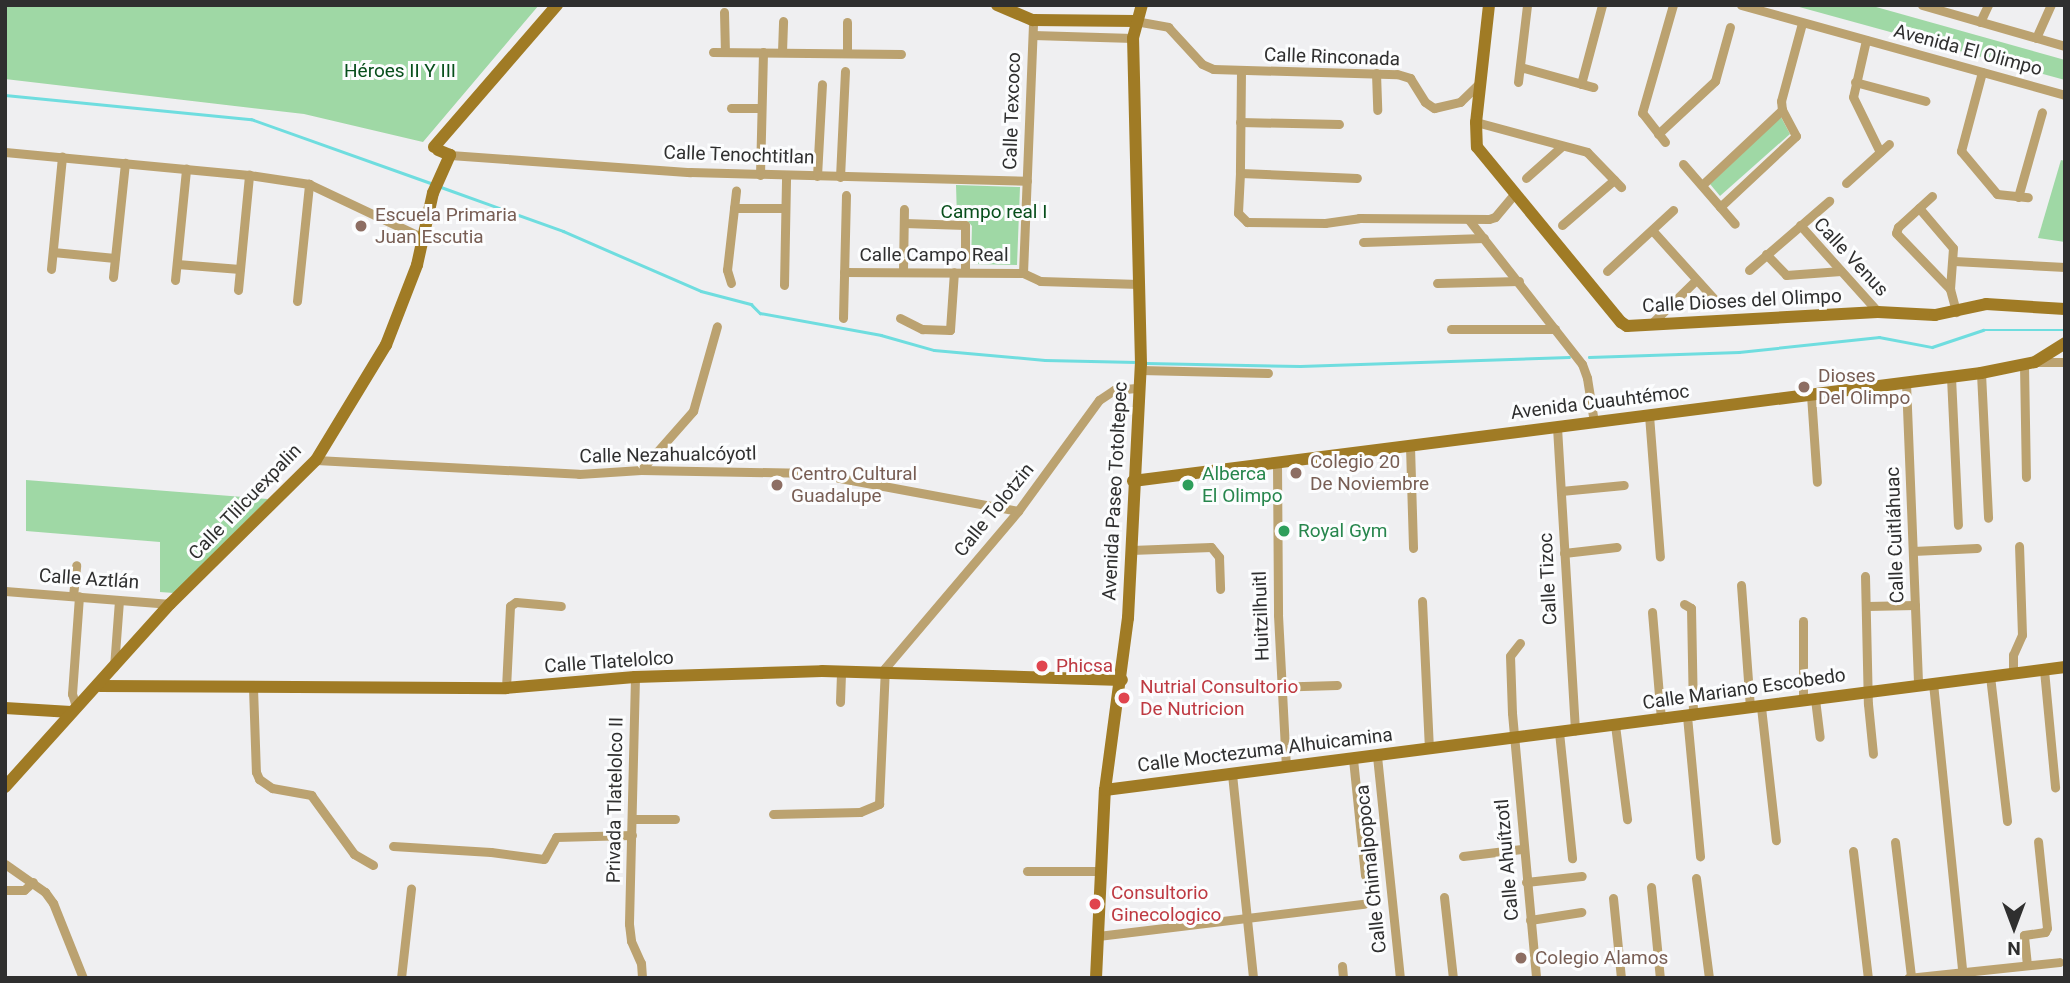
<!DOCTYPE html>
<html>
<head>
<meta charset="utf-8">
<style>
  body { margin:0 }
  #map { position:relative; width:2070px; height:983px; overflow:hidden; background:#efeff1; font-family:Roboto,sans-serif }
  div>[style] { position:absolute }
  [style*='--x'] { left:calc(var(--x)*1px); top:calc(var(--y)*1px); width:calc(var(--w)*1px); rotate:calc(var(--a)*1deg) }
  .green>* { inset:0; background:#9fd8a5 }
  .stream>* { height:2.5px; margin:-1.25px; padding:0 1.25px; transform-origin:1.25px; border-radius:1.25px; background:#6fdddf }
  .street>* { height:9px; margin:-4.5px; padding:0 4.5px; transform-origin:4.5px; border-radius:4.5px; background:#bba270 }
  .secondary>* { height:12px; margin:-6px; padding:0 6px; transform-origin:6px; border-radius:6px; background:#a07b25 }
  .dots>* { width:19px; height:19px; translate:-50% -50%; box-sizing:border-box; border:4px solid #fcfdfe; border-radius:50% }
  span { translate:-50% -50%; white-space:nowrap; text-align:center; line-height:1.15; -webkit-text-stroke:6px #fcfdfe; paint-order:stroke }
  .street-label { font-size:19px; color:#2f2f2f }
  .park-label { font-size:19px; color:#074e1b }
  .education-label { font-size:19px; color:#785e54 }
  .left { translate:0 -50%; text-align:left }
  .leisure-label { font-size:19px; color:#27864d }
  .health-label { font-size:19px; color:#be3a42 }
  .frame { position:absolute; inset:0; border:7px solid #2f2f2f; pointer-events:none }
  .north { position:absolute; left:1979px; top:892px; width:70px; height:70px; -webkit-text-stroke:5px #fcfdfe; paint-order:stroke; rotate:180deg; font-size:19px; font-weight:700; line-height:28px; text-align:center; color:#2f2f2f }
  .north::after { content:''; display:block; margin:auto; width:24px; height:32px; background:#2f2f2f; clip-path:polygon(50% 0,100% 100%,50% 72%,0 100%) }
</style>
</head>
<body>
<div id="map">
  <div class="green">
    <div style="clip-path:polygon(5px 5px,539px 5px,423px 142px,304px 114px,5px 79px)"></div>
    <div style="clip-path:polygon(1792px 5px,1869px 5px,2065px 60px,2065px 80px)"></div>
    <div style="clip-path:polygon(1781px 117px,1790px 134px,1720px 196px,1710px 184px)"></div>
    <div style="clip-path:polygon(2061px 160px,2065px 161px,2065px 242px,2038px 238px)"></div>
    <div style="clip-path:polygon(956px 185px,1020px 187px,1017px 265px,971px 264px,972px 226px,967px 220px,957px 218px)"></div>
    <div style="clip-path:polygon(26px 480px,268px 499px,174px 593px,160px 592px,160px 542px,26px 531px)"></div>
  </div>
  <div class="stream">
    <div style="--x:5;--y:95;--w:247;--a:5.6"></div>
    <div style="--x:251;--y:119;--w:191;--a:19.6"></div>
    <div style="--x:441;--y:187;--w:130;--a:19.8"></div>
    <div style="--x:563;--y:231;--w:150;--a:23.5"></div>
    <div style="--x:701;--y:291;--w:52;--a:14.6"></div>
    <div style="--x:751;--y:304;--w:13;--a:45"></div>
    <div style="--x:760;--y:313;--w:123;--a:10.3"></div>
    <div style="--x:881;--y:335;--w:55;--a:15.8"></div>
    <div style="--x:934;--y:350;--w:111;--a:5.1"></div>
    <div style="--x:1045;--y:360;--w:91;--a:1.3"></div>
    <div style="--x:1589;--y:357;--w:150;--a:-1.9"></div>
    <div style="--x:1739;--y:352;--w:141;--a:-6.1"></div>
    <div style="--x:1879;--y:337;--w:54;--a:10.7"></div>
    <div style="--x:1932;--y:347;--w:54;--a:-18.4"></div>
    <div style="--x:1983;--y:330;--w:82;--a:0"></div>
    <div style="--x:1146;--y:363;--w:154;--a:1.1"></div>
    <div style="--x:1300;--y:366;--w:269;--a:-1.9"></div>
  </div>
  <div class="street">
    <div style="--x:1741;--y:5;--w:336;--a:15.5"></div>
    <div style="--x:1922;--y:5;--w:149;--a:16"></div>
    <div style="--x:724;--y:12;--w:40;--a:88.6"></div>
    <div style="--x:1135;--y:21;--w:34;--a:10"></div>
    <div style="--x:1168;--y:27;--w:50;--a:47.4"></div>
    <div style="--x:1202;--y:64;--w:12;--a:24"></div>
    <div style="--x:1213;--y:69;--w:184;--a:1.6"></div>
    <div style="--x:1397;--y:74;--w:14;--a:17"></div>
    <div style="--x:1410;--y:78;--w:28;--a:58"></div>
    <div style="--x:1425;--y:102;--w:11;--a:34"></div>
    <div style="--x:1434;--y:108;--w:27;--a:-13"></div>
    <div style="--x:1460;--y:102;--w:29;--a:-44"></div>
    <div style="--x:847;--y:22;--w:31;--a:90"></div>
    <div style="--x:1980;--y:22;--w:19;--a:-65"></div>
    <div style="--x:1033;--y:35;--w:100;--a:1.7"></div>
    <div style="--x:2036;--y:38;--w:36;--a:-66"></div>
    <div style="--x:1866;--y:40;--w:58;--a:102.8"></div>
    <div style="--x:1853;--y:97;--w:61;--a:63.9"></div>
    <div style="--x:713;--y:52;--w:188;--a:0.6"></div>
    <div style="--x:782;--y:52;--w:31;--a:-88"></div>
    <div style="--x:1520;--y:67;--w:76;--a:15.3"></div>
    <div style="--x:1241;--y:71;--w:102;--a:90.6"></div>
    <div style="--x:1240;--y:173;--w:117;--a:2.4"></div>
    <div style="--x:1982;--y:72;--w:82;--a:104.9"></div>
    <div style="--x:1961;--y:151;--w:56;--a:50.1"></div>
    <div style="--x:1997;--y:194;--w:31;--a:6"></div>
    <div style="--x:1376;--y:73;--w:37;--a:88"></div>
    <div style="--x:1518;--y:82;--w:78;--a:-83.3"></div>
    <div style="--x:1855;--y:82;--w:73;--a:15"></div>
    <div style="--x:1581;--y:84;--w:82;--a:-75.1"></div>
    <div style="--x:731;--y:108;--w:30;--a:0"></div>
    <div style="--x:1240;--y:122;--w:99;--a:1.2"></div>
    <div style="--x:1476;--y:122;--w:115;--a:15.1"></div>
    <div style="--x:1587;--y:152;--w:49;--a:45.8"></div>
    <div style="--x:1658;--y:134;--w:78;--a:-42.9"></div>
    <div style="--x:1715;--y:81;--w:56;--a:-74.5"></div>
    <div style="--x:1665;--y:142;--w:37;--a:-128"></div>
    <div style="--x:1642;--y:113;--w:112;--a:-74"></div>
    <div style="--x:5;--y:152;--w:245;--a:5.4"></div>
    <div style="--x:249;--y:175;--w:61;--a:8.5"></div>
    <div style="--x:309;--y:184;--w:126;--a:25.3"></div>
    <div style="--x:450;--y:155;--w:241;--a:4.1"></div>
    <div style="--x:690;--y:172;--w:337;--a:1.5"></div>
    <div style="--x:1683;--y:164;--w:79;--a:49.1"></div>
    <div style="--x:1240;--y:173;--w:40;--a:92.9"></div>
    <div style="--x:1238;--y:213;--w:13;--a:45"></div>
    <div style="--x:1247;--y:222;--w:78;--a:0.7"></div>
    <div style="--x:1325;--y:223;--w:34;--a:-8"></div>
    <div style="--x:1359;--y:218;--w:130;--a:0.4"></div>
    <div style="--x:1489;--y:219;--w:6;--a:-18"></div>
    <div style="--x:1495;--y:217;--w:31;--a:-50"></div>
    <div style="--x:760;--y:175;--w:123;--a:-88.6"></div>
    <div style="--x:817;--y:176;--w:92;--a:-86.9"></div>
    <div style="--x:840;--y:177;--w:106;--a:-87.3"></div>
    <div style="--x:1526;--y:178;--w:48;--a:-41.6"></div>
    <div style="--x:1846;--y:183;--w:58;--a:-42.2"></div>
    <div style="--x:1702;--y:185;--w:110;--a:-43.2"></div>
    <div style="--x:1932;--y:196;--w:46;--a:137.6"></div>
    <div style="--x:1898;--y:227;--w:6;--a:108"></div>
    <div style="--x:1896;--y:233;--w:78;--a:46"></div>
    <div style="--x:2018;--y:197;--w:88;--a:-74.2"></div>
    <div style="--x:1720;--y:207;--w:104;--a:-43.1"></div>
    <div style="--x:1796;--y:136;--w:30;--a:-118"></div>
    <div style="--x:1782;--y:110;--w:9;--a:-96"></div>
    <div style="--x:1781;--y:101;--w:81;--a:-74.9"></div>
    <div style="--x:734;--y:208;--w:51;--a:0"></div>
    <div style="--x:1919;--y:208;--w:52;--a:49.6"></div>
    <div style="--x:1953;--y:248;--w:41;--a:94.2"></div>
    <div style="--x:1950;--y:289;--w:24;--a:75"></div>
    <div style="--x:1469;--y:220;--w:183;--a:51.9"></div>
    <div style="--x:1582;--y:364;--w:15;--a:70"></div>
    <div style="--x:1587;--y:378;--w:45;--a:81"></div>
    <div style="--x:904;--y:223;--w:61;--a:1.9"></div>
    <div style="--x:965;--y:225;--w:46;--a:90"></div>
    <div style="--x:1562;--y:225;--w:69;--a:-40.9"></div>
    <div style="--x:1800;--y:225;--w:117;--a:48.1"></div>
    <div style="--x:1652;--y:230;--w:96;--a:48"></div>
    <div style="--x:1363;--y:242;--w:121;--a:-1.9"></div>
    <div style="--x:53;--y:252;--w:62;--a:5.5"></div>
    <div style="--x:1766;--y:254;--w:29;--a:46"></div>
    <div style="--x:1786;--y:275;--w:55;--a:-4.2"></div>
    <div style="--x:1954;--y:261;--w:111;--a:3.1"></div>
    <div style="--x:177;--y:264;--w:63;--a:4.5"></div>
    <div style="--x:51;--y:269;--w:113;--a:-84.4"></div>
    <div style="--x:1749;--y:270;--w:106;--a:-40.8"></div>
    <div style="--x:903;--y:271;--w:62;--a:-89.1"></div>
    <div style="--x:1607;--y:271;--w:90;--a:-42.7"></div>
    <div style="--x:844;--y:272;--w:179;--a:0.3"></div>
    <div style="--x:1023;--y:273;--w:253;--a:-87.7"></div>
    <div style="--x:1023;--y:273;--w:19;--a:25"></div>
    <div style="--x:1040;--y:281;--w:99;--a:1.7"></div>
    <div style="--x:113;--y:277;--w:115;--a:-84"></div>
    <div style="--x:175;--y:280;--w:112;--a:-84.3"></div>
    <div style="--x:731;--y:283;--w:14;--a:-107"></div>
    <div style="--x:727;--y:270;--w:80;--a:-83.5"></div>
    <div style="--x:1437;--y:283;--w:82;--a:-1.4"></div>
    <div style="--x:784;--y:285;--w:109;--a:-88.9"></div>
    <div style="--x:238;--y:290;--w:116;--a:-84.5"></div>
    <div style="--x:297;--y:301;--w:118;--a:-84.1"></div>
    <div style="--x:843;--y:318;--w:123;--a:-88.6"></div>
    <div style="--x:900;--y:318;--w:25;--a:27"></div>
    <div style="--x:922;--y:329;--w:28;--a:2"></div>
    <div style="--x:950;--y:330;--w:58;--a:-86.1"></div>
    <div style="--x:1650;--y:325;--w:64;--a:-44.4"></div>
    <div style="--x:1451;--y:329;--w:104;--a:0"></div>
    <div style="--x:2037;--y:362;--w:28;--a:0"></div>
    <div style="--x:2024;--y:365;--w:112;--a:89"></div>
    <div style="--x:1140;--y:370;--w:128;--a:1.3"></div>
    <div style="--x:1981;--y:373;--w:145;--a:87.2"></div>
    <div style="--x:1951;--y:377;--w:148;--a:87.3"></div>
    <div style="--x:1906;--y:383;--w:302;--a:87.7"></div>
    <div style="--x:1811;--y:395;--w:87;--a:86.1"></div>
    <div style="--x:1649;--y:415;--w:142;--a:85.6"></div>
    <div style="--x:1557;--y:427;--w:304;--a:86.6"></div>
    <div style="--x:1410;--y:446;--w:102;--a:88.3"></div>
    <div style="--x:316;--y:460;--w:263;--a:3"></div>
    <div style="--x:579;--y:474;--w:62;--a:-3.7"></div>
    <div style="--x:641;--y:470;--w:172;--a:1"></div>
    <div style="--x:813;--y:473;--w:208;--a:10.5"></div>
    <div style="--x:1277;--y:464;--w:151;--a:89.6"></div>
    <div style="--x:1278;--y:615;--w:152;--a:87"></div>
    <div style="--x:641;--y:470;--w:79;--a:-48.6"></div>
    <div style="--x:693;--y:411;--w:88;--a:-74.2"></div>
    <div style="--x:1561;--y:491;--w:63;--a:-5.4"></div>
    <div style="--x:1131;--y:550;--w:80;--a:-2.1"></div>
    <div style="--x:1211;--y:547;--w:13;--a:51"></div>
    <div style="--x:1219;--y:557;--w:32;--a:88"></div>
    <div style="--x:1913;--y:551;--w:64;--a:-2.7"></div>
    <div style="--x:1564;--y:553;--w:53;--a:-6.5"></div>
    <div style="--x:1865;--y:576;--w:128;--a:88.7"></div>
    <div style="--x:1868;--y:704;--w:50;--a:84.3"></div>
    <div style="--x:1741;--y:585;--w:123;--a:85.8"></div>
    <div style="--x:5;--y:591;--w:166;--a:4.5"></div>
    <div style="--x:73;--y:596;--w:31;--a:-84"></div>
    <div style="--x:1422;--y:601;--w:148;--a:87.3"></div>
    <div style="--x:1684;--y:604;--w:8;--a:30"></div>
    <div style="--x:1691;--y:608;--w:108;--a:88.9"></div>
    <div style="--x:1867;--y:606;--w:48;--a:-1.2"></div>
    <div style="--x:1652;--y:612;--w:108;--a:85.2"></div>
    <div style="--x:1520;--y:643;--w:16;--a:128"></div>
    <div style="--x:1510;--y:656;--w:57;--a:88"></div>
    <div style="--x:1512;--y:713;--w:266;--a:84.8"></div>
    <div style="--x:114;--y:667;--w:67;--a:-85.7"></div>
    <div style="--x:2044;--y:670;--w:118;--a:84.6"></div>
    <div style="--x:2013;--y:673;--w:18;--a:-90"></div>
    <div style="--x:2013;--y:655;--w:22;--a:-66"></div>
    <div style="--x:2022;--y:635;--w:89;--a:-91.9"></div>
    <div style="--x:1990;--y:676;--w:146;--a:83.3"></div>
    <div style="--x:635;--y:677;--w:247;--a:91.4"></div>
    <div style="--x:629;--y:924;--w:17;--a:83"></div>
    <div style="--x:631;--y:941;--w:24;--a:66"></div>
    <div style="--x:641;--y:963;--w:15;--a:86"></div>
    <div style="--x:1933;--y:683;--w:297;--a:84.2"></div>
    <div style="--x:253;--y:688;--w:84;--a:88"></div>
    <div style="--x:256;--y:772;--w:8;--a:67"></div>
    <div style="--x:259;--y:779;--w:16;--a:35"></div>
    <div style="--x:272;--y:788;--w:40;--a:10"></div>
    <div style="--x:311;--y:795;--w:73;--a:53.9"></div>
    <div style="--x:354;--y:854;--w:22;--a:30"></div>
    <div style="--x:506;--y:688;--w:82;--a:-87.2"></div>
    <div style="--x:510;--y:606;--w:7;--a:-34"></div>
    <div style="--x:516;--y:602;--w:45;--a:5.1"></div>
    <div style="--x:1235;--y:688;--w:102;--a:-1.7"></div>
    <div style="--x:1815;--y:699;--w:38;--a:83"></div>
    <div style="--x:1803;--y:701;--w:80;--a:-90"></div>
    <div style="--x:840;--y:702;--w:31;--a:-88"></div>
    <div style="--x:76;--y:706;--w:13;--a:-108"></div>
    <div style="--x:72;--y:694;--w:98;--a:-85.9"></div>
    <div style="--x:1761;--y:707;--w:134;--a:83.6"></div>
    <div style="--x:1687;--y:716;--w:141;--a:84.7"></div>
    <div style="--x:1615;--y:725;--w:95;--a:82.7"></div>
    <div style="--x:1559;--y:732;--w:127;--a:84.1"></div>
    <div style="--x:1377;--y:756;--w:223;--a:84.1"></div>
    <div style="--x:1353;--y:759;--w:117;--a:84.1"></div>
    <div style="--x:1232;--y:774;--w:205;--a:84.1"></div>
    <div style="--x:773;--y:814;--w:87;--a:-1.3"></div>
    <div style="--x:860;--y:812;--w:21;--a:-23"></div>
    <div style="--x:879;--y:804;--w:136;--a:-87.5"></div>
    <div style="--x:885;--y:668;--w:206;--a:-49.7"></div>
    <div style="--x:1018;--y:511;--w:137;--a:-53.9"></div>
    <div style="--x:1099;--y:400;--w:18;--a:-34"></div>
    <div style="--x:1114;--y:390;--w:25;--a:-5"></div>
    <div style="--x:632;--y:819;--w:43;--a:0"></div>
    <div style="--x:1895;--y:842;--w:136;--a:83.2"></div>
    <div style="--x:393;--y:846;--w:98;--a:3.5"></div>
    <div style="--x:491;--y:852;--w:53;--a:7.5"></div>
    <div style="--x:544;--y:859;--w:25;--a:-61"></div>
    <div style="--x:556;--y:837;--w:76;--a:-1.5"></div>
    <div style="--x:1853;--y:851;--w:128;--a:83.3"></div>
    <div style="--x:1463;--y:856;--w:59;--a:-6.8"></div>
    <div style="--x:5;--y:864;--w:49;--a:35"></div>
    <div style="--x:45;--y:892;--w:14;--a:54"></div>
    <div style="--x:53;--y:903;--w:81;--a:68.2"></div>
    <div style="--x:1027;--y:871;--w:74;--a:0"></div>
    <div style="--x:1696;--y:878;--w:101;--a:82.6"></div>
    <div style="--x:1526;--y:882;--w:56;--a:-6.1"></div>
    <div style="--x:1651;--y:887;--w:91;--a:84.4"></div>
    <div style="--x:5;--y:890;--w:19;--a:0"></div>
    <div style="--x:24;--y:890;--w:12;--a:-42"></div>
    <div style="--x:1444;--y:897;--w:81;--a:83.7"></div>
    <div style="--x:1613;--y:898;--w:80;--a:84.3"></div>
    <div style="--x:1530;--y:920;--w:52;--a:-8.9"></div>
    <div style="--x:1098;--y:936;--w:268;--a:-6.9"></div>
    <div style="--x:2027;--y:965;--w:30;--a:-96"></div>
    <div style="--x:2024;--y:935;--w:21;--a:-8"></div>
    <div style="--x:2045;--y:932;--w:4;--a:-63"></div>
    <div style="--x:2047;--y:928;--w:87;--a:-95.9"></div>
    <div style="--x:1342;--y:966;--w:12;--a:85"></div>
    <div style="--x:401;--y:978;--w:90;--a:-83.6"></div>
    <div style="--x:1908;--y:978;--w:152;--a:-6"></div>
  </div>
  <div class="secondary">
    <div style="--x:997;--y:5;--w:39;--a:23"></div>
    <div style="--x:1033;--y:20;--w:102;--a:0.6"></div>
    <div style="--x:1489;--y:5;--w:118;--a:96.3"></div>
    <div style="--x:1476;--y:122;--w:25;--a:88"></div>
    <div style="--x:1477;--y:147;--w:227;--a:50.6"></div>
    <div style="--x:1621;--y:322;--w:7;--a:34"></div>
    <div style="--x:1627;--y:326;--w:251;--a:-3.2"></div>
    <div style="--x:1878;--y:312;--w:57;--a:3"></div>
    <div style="--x:1935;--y:315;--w:52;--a:-12.2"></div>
    <div style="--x:1986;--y:304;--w:79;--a:3.6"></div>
    <div style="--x:434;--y:147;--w:188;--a:-49.1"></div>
    <div style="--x:1133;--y:481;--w:855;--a:-7.26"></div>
    <div style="--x:1981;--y:373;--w:55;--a:-11.5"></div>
    <div style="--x:2035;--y:362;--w:36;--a:-32"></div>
    <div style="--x:100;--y:686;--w:406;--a:0.3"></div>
    <div style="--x:506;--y:688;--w:129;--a:-4.9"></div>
    <div style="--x:635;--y:677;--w:187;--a:-1.8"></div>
    <div style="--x:822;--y:671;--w:300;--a:1.7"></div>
    <div style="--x:5;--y:708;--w:66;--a:3.5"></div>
    <div style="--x:5;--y:787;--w:246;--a:-48"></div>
    <div style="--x:170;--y:604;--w:205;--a:-44.6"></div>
    <div style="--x:316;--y:460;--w:135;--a:-58.7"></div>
    <div style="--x:386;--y:345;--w:86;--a:-68.8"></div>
    <div style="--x:417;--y:265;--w:74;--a:-77.5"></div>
    <div style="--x:433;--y:193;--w:42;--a:-65.9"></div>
    <div style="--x:450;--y:155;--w:13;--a:-157"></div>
    <div style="--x:1105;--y:790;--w:968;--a:-7.3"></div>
    <div style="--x:1096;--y:978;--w:188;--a:-87.3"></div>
    <div style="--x:1105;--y:790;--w:174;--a:-82.4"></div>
    <div style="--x:1128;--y:618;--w:254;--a:-87.1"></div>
    <div style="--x:1141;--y:364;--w:326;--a:-91.4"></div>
    <div style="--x:1133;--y:38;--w:34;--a:-75"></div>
  </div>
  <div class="dots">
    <div style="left:361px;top:226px;background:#8d6e63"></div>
    <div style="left:1804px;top:387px;background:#8d6e63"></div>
    <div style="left:1296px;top:473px;background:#8d6e63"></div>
    <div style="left:777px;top:485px;background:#8d6e63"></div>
    <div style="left:1188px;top:485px;background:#2e9e5b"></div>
    <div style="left:1284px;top:531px;background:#2e9e5b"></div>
    <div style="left:1042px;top:666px;background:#e0444e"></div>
    <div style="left:1124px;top:698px;background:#e0444e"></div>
    <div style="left:1095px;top:904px;background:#e0444e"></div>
    <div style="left:1521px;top:958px;background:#8d6e63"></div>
  </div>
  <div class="street-label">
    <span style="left:1968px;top:50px;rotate:15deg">Avenida El Olimpo</span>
    <span style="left:1332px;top:57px;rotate:2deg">Calle Rinconada</span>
    <span style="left:1012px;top:111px;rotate:-88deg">Calle Texcoco</span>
    <span style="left:739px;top:155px;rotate:2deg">Calle Tenochtitlan</span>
    <span style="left:934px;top:255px">Calle Campo Real</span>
    <span style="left:1851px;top:257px;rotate:47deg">Calle Venus</span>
    <span style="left:1742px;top:301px;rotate:-3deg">Calle Dioses del Olimpo</span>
    <span style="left:1600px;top:402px;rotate:-7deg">Avenida Cuauhtémoc</span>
    <span style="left:668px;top:455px;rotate:-1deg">Calle Nezahualcóyotl</span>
    <span style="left:1115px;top:491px;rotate:-87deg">Avenida Paseo Totoltepec</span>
    <span style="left:245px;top:502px;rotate:-46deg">Calle Tlilcuexpalin</span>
    <span style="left:994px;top:510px;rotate:-51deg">Calle Tolotzin</span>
    <span style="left:1895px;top:535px;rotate:-92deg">Calle Cuitláhuac</span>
    <span style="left:89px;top:579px;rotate:4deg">Calle Aztlán</span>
    <span style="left:1548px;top:579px;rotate:-93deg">Calle Tizoc</span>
    <span style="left:1261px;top:616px;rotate:-92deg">Huitzilhuitl</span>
    <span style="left:609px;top:662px;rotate:-4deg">Calle Tlatelolco</span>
    <span style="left:1744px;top:689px;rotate:-8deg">Calle Mariano Escobedo</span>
    <span style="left:1265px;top:750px;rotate:-7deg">Calle Moctezuma Alhuicamina</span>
    <span style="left:615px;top:800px;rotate:-89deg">Privada Tlatelolco II</span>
    <span style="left:1507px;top:860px;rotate:-95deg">Calle Ahuítzotl</span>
    <span style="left:1371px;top:869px;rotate:-96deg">Calle Chimalpopoca</span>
  </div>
  <div class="park-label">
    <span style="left:400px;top:71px">Héroes II Y III</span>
    <span style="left:994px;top:212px">Campo real I</span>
  </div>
  <div class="education-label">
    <span class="left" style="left:375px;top:226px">Escuela Primaria<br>Juan Escutia</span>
    <span class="left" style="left:1818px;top:387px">Dioses<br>Del Olimpo</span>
    <span class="left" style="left:1310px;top:473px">Colegio 20<br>De Noviembre</span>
    <span class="left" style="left:791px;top:485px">Centro Cultural<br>Guadalupe</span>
    <span class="left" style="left:1535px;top:958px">Colegio Alamos</span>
  </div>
  <div class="leisure-label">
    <span class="left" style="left:1202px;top:485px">Alberca<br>El Olimpo</span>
    <span class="left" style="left:1298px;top:531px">Royal Gym</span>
  </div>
  <div class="health-label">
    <span class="left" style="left:1056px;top:666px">Phicsa</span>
    <span class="left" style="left:1140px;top:698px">Nutrial Consultorio<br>De Nutricion</span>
    <span class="left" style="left:1111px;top:904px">Consultorio<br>Ginecologico</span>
  </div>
  <div class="frame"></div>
  <div class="north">N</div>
</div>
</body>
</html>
